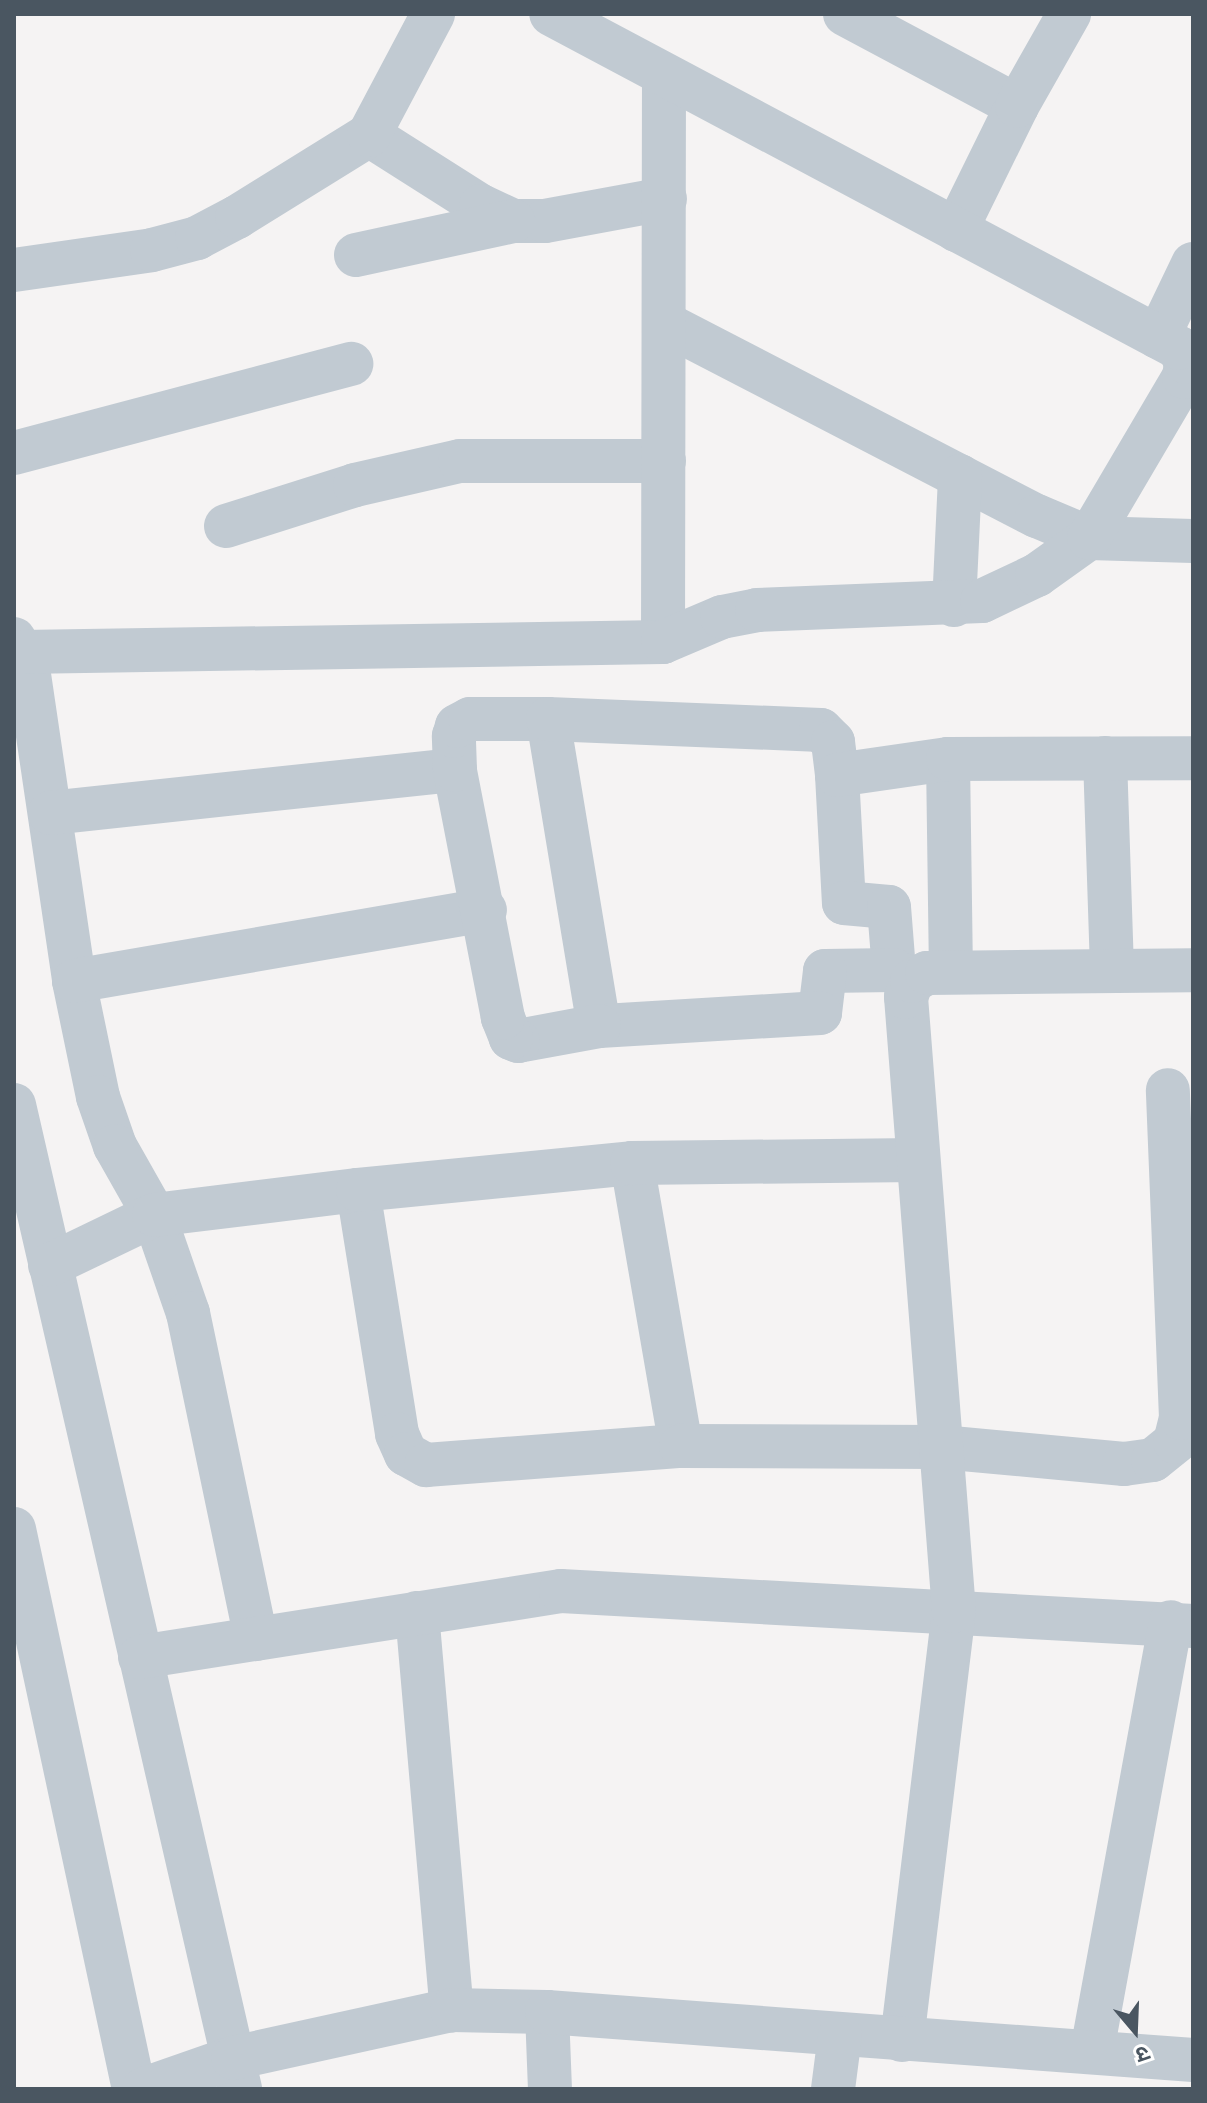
<!DOCTYPE html>
<html>
<head>
<meta charset="utf-8">
<style>
  body { margin:0 }
  #map { position:relative; width:1207px; height:2103px; overflow:hidden; background:#f5f3f3; font-family:Signika,"Noto Sans Devanagari",sans-serif }
  div>[style] { position:absolute }
  [style*='--x'] { left:calc(var(--x)*1px); top:calc(var(--y)*1px); width:calc(var(--w)*1px); rotate:calc(var(--a)*1deg) }
  .minor>* { height:44px; margin:-22px; padding:0 22px; transform-origin:22px; border-radius:22px; background:#c1cad2 }
  span { translate:-50% -50%; white-space:nowrap; text-align:center; line-height:1.15; -webkit-text-stroke:7px #fff; paint-order:stroke }
  .frame { position:absolute; inset:0; border:16px solid #4a5661; pointer-events:none }
  .north { position:absolute; left:1095px; top:1991px; width:80px; height:80px; -webkit-text-stroke:6px #fff; paint-order:stroke; rotate:161deg; font-size:22px; font-weight:700; line-height:32px; text-align:center; color:#4a5661 }
  .north::after { content:''; display:block; margin:auto; width:28px; height:36px; background:#4a5661; clip-path:polygon(50% 0,100% 100%,50% 72%,0 100%) }
</style>
</head>
<body>
<div id="map">
  <div class="minor">
    <div style="--x:845;--y:14;--w:195;--a:28.1"></div>
    <div style="--x:369;--y:135;--w:133;--a:32.4"></div>
    <div style="--x:481;--y:206;--w:35;--a:25"></div>
    <div style="--x:513;--y:221;--w:32;--a:0"></div>
    <div style="--x:545;--y:221;--w:122;--a:-10.4"></div>
    <div style="--x:956;--y:230;--w:138;--a:-63.8"></div>
    <div style="--x:1017;--y:106;--w:106;--a:-60.5"></div>
    <div style="--x:356;--y:255;--w:161;--a:-12.2"></div>
    <div style="--x:14;--y:270;--w:139;--a:-8.2"></div>
    <div style="--x:152;--y:250;--w:47;--a:-14.9"></div>
    <div style="--x:197;--y:238;--w:45;--a:-27.7"></div>
    <div style="--x:237;--y:217;--w:155;--a:-31.8"></div>
    <div style="--x:369;--y:135;--w:137;--a:-62.1"></div>
    <div style="--x:664;--y:323;--w:420;--a:27.4"></div>
    <div style="--x:1037;--y:516;--w:56;--a:22.9"></div>
    <div style="--x:1089;--y:538;--w:104;--a:1.7"></div>
    <div style="--x:1158;--y:337;--w:81;--a:-64.4"></div>
    <div style="--x:14;--y:453;--w:349;--a:-14.8"></div>
    <div style="--x:226;--y:526;--w:135;--a:-17.6"></div>
    <div style="--x:355;--y:485;--w:108;--a:-12.9"></div>
    <div style="--x:460;--y:461;--w:204;--a:0"></div>
    <div style="--x:954;--y:605;--w:129;--a:-87.3"></div>
    <div style="--x:14;--y:639;--w:26;--a:59"></div>
    <div style="--x:27;--y:661;--w:323;--a:81.6"></div>
    <div style="--x:74;--y:981;--w:118;--a:78.3"></div>
    <div style="--x:98;--y:1097;--w:52;--a:70.9"></div>
    <div style="--x:115;--y:1146;--w:79;--a:60.5"></div>
    <div style="--x:154;--y:1215;--w:104;--a:70.9"></div>
    <div style="--x:188;--y:1313;--w:333;--a:78.2"></div>
    <div style="--x:663;--y:642;--w:567;--a:-89.9"></div>
    <div style="--x:22;--y:652;--w:641;--a:-0.89"></div>
    <div style="--x:663;--y:642;--w:64;--a:-23"></div>
    <div style="--x:722;--y:617;--w:36;--a:-11"></div>
    <div style="--x:757;--y:610;--w:225;--a:-2.3"></div>
    <div style="--x:982;--y:601;--w:61;--a:-25.3"></div>
    <div style="--x:1037;--y:575;--w:64;--a:-35.4"></div>
    <div style="--x:1089;--y:538;--w:187;--a:-59.5"></div>
    <div style="--x:1184;--y:377;--w:15;--a:-82"></div>
    <div style="--x:1186;--y:362;--w:16;--a:-117"></div>
    <div style="--x:1179;--y:348;--w:711;--a:-151.99"></div>
    <div style="--x:548;--y:719;--w:311;--a:80.6"></div>
    <div style="--x:1105;--y:758;--w:213;--a:88.1"></div>
    <div style="--x:948;--y:759;--w:213;--a:89.2"></div>
    <div style="--x:837;--y:775;--w:128;--a:86.9"></div>
    <div style="--x:844;--y:903;--w:45;--a:5.1"></div>
    <div style="--x:889;--y:907;--w:63;--a:85.5"></div>
    <div style="--x:50;--y:813;--w:407;--a:-6.1"></div>
    <div style="--x:74;--y:981;--w:417;--a:-9.8"></div>
    <div style="--x:912;--y:981;--w:21;--a:-149"></div>
    <div style="--x:894;--y:970;--w:69;--a:179.2"></div>
    <div style="--x:825;--y:971;--w:42;--a:96.8"></div>
    <div style="--x:820;--y:1013;--w:221;--a:176.6"></div>
    <div style="--x:599;--y:1026;--w:82;--a:169.5"></div>
    <div style="--x:518;--y:1041;--w:8;--a:-157"></div>
    <div style="--x:511;--y:1038;--w:22;--a:-112"></div>
    <div style="--x:503;--y:1018;--w:253;--a:-101"></div>
    <div style="--x:455;--y:770;--w:34;--a:-92"></div>
    <div style="--x:454;--y:736;--w:10;--a:-73"></div>
    <div style="--x:457;--y:726;--w:15;--a:-28"></div>
    <div style="--x:470;--y:719;--w:78;--a:0"></div>
    <div style="--x:548;--y:719;--w:273;--a:2.3"></div>
    <div style="--x:821;--y:730;--w:17;--a:45"></div>
    <div style="--x:833;--y:742;--w:33;--a:83"></div>
    <div style="--x:837;--y:775;--w:112;--a:-8.2"></div>
    <div style="--x:948;--y:759;--w:245;--a:-0.2"></div>
    <div style="--x:14;--y:1105;--w:1010;--a:77.06"></div>
    <div style="--x:632;--y:1163;--w:287;--a:80.2"></div>
    <div style="--x:358;--y:1190;--w:247;--a:80.9"></div>
    <div style="--x:397;--y:1434;--w:22;--a:66"></div>
    <div style="--x:406;--y:1454;--w:23;--a:29"></div>
    <div style="--x:426;--y:1465;--w:256;--a:-4.3"></div>
    <div style="--x:681;--y:1446;--w:260;--a:0.2"></div>
    <div style="--x:941;--y:1447;--w:184;--a:5.3"></div>
    <div style="--x:1124;--y:1464;--w:29;--a:-8"></div>
    <div style="--x:1153;--y:1460;--w:28;--a:-39"></div>
    <div style="--x:1175;--y:1442;--w:25;--a:-76"></div>
    <div style="--x:1181;--y:1418;--w:328;--a:-92.3"></div>
    <div style="--x:50;--y:1265;--w:115;--a:-25.7"></div>
    <div style="--x:154;--y:1215;--w:206;--a:-7"></div>
    <div style="--x:358;--y:1190;--w:275;--a:-5.6"></div>
    <div style="--x:632;--y:1163;--w:286;--a:-0.6"></div>
    <div style="--x:14;--y:1529;--w:573;--a:77.91"></div>
    <div style="--x:417;--y:1613;--w:399;--a:85"></div>
    <div style="--x:140;--y:1657;--w:426;--a:-8.9"></div>
    <div style="--x:561;--y:1591;--w:633;--a:3.17"></div>
    <div style="--x:547;--y:2012;--w:77;--a:87.8"></div>
    <div style="--x:902;--y:2040;--w:432;--a:-83.1"></div>
    <div style="--x:954;--y:1611;--w:616;--a:-94.47"></div>
    <div style="--x:906;--y:997;--w:17;--a:-69"></div>
    <div style="--x:912;--y:981;--w:17;--a:-28"></div>
    <div style="--x:927;--y:973;--w:266;--a:-0.6"></div>
    <div style="--x:1092;--y:2051;--w:436;--a:-79.6"></div>
    <div style="--x:144;--y:2089;--w:94;--a:-19.2"></div>
    <div style="--x:233;--y:2058;--w:224;--a:-12.4"></div>
    <div style="--x:452;--y:2010;--w:95;--a:1.2"></div>
    <div style="--x:547;--y:2012;--w:648;--a:4.25"></div>
    <div style="--x:833;--y:2089;--w:54;--a:-82.6"></div>
  </div>
  <div class="frame"></div>
  <div class="north">उ</div>
</div>
</body>
</html>
